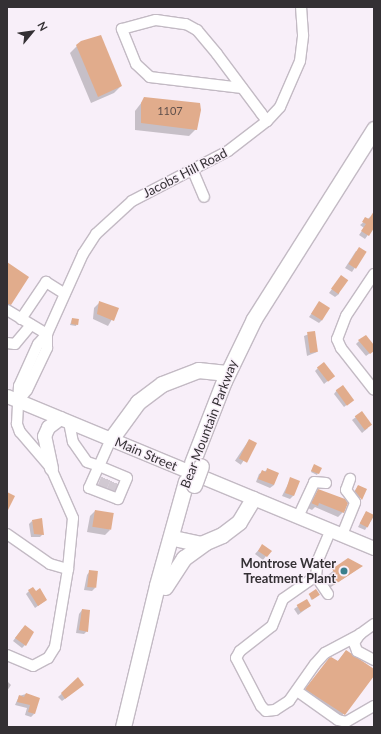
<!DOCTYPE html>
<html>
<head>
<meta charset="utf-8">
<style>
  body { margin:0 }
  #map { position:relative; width:381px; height:734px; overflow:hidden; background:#f8eff9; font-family:Lato,sans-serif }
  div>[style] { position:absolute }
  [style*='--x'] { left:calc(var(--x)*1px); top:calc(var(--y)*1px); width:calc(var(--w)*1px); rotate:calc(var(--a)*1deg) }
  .shadow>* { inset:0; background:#0003; transform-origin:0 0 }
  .building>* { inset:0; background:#e1ac8c; transform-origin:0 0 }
  .minor-tunnel>* { height:10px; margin-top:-5px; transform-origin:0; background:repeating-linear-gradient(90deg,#d1c9d2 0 10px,transparent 0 15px) }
  .roads { filter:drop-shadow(1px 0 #c3bac4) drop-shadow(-1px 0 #c3bac4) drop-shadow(0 1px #c3bac4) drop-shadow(0 -1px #c3bac4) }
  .minor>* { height:10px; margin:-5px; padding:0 5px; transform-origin:5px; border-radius:5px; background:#fff }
  .major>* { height:13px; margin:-6.5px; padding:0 6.5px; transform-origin:6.5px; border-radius:6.5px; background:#fff }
  .highway>* { height:15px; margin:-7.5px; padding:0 7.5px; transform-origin:7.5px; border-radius:7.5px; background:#fff }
  .bridges { filter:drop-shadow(1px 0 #c3bac4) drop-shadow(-1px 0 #c3bac4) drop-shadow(0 1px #c3bac4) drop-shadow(0 -1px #c3bac4) }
  .highway-bridge>* { height:15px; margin:-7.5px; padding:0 7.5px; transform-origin:7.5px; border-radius:7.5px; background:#fff }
  .dots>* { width:11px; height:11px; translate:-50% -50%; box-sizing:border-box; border:2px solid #f8eff9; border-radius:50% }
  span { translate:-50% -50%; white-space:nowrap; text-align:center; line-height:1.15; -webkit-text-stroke:3px #f8eff9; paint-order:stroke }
  .number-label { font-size:11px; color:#5f4f4a }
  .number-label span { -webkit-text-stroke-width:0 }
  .street-label { font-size:13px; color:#343034 }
  .poi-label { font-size:13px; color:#343034; font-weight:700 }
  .right { translate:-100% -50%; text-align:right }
  .frame { position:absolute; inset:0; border:8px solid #343034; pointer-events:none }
  .north { position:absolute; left:12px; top:12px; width:40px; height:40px; -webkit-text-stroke:3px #f8eff9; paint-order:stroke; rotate:61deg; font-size:11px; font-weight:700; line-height:16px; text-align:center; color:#343034 }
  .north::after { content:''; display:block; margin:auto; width:14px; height:18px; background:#343034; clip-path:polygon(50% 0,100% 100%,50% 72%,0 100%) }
</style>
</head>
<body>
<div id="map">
  <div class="shadow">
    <div style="clip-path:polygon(77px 46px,121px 86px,114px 93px,91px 103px,70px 53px)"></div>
    <div style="clip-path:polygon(145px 98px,196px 129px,189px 136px,135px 130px,135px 111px)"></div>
    <div style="clip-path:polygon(374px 214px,374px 226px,365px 239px,359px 235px,364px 228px,360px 225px)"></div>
    <div style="clip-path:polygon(356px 251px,365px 252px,352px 272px,345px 268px)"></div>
    <div style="clip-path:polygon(341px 277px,339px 294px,335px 297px,329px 293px)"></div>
    <div style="clip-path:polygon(99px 303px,118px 309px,108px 326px,93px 319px,94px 308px)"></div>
    <div style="clip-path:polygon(319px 303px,322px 320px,319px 323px,309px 317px)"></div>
    <div style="clip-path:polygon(72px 319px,78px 320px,76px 326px,70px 325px)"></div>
    <div style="clip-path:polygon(314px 332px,317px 352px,307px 356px,304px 336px)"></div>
    <div style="clip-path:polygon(359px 341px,374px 347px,374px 350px,366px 356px,356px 344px)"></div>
    <div style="clip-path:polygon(318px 368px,330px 379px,324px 384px,315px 371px)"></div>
    <div style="clip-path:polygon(337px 390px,349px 403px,344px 407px,334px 394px)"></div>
    <div style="clip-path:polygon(356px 417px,368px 428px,362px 433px,352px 420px)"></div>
    <div style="left:249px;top:440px;width:7px;height:25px;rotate:34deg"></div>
    <div style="clip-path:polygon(313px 467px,318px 473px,317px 475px,311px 472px)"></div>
    <div style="clip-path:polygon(267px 470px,274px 485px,270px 488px,256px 482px,259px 474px)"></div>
    <div style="clip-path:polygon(291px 478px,293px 496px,290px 499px,282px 496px)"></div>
    <div style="clip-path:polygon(358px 486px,366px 489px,358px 502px,352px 495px)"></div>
    <div style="clip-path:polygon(318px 491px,343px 512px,338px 517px,315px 507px,312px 510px,308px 508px)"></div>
    <div style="clip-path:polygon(95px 511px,110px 530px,105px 535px,87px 532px,90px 516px)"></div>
    <div style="clip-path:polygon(366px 512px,374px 516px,365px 530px,358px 527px)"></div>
    <div style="clip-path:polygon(32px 521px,43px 534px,40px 537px,31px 537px,29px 524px)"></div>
    <div style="clip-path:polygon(262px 546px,270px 551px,263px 560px,255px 554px)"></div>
    <div style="clip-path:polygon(348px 559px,362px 566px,328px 589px,324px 583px,330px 578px,328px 575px)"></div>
    <div style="clip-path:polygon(90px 571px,95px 588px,92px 591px,84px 590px,87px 575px)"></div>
    <div style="clip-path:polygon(29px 591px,46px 600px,35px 608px,26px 594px)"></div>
    <div style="clip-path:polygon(310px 595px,317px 596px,311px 600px)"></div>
    <div style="clip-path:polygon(307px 600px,310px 606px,298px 615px,294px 609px)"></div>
    <div style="clip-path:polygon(82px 610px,87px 631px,84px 634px,76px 633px,79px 614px)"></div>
    <div style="clip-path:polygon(22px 629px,25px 645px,22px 648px,13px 641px)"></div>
    <div style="clip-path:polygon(346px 651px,374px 671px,374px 674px,338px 721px,300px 696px,330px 659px,337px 662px)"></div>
    <div style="clip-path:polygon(78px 679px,79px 688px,62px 701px,58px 697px)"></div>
    <div style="clip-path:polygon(7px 681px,11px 685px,7px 691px)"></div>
    <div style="clip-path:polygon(26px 694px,34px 714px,31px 717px,25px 715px,27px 708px,15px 705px,19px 696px)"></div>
  </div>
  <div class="building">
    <div style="clip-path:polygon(101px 35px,122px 86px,98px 97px,76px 45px,81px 41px)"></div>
    <div style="clip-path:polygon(144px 97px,200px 103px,201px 110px,197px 130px,141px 123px,141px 103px)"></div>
    <div style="clip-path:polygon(374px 211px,374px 228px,369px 236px,361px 231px,366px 224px,362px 222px,365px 217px,369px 219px)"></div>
    <div style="left:359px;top:247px;width:9px;height:20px;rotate:32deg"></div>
    <div style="clip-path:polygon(7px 262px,29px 277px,11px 305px,7px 304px)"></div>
    <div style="left:341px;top:275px;width:9px;height:17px;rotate:36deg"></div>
    <div style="clip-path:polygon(99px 301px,119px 308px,114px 321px,97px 314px)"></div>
    <div style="left:319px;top:301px;width:13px;height:15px;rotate:32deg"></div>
    <div style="left:72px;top:318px;width:7px;height:6px;rotate:8deg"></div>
    <div style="left:315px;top:331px;width:21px;height:8px;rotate:82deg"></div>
    <div style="clip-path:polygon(366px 335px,374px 345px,374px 351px,370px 354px,358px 340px)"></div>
    <div style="left:324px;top:362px;width:18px;height:9px;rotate:52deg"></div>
    <div style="left:343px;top:385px;width:19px;height:9px;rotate:54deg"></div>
    <div style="left:362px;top:411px;width:17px;height:9px;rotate:54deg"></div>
    <div style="left:249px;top:439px;width:9px;height:22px;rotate:27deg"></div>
    <div style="clip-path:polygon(314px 464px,322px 468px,319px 474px,311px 471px)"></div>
    <div style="clip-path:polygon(267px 468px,279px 473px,274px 485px,258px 479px,262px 470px,266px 472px)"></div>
    <div style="clip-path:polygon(290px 477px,300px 481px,294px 496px,285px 493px)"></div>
    <div style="clip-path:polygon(358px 485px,367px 489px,362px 500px,355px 491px)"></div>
    <div style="clip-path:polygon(318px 489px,345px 499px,348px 503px,344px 513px,319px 503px,318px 506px,311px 503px)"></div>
    <div style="clip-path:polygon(7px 492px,15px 496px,7px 512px)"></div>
    <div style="left:95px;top:510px;width:19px;height:17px;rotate:9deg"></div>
    <div style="left:366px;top:511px;width:9px;height:14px;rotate:27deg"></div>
    <div style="clip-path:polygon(42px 518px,44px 535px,34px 534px,32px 520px)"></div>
    <div style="clip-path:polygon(262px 544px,272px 551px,267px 557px,258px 551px)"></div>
    <div style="clip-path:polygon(348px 558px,363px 566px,334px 585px,329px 578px,335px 574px,332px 569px)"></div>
    <div style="left:89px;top:570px;width:9px;height:17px;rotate:6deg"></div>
    <div style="clip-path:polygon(33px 587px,36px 591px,40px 588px,47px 600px,38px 606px,28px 590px)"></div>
    <div style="left:316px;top:589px;width:7px;height:9px;rotate:56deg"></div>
    <div style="left:307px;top:599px;width:8px;height:12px;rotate:60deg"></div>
    <div style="clip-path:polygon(82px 609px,90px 610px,88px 632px,79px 630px)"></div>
    <div style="clip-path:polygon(25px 625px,34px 632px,26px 646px,15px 638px)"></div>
    <div style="clip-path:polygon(346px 650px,374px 669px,374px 676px,345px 715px,305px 689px,329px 658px,331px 657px,338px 661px)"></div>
    <div style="clip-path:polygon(78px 677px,84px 685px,65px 699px,61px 693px)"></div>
    <div style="clip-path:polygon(26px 693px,40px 698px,35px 714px,28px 712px,30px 705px,17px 702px,19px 695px,24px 697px)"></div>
  </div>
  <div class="minor-tunnel">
    <div style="--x:102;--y:488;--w:16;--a:-68"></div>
    <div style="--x:111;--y:492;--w:16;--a:-68"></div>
  </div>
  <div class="roads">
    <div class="minor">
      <div style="--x:242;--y:88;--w:93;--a:-173.2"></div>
      <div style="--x:150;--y:77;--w:19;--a:-137"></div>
      <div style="--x:136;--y:64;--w:38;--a:-112"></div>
      <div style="--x:122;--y:29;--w:35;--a:-15"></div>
      <div style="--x:156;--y:20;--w:30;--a:8"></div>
      <div style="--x:186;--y:24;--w:13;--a:29"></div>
      <div style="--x:197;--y:30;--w:31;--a:50"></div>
      <div style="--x:217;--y:54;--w:74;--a:53.3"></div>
      <div style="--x:261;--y:113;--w:10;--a:53"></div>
      <div style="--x:193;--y:171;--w:28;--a:67"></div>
      <div style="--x:374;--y:274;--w:50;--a:123.7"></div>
      <div style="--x:346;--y:316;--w:25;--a:111"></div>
      <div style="--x:337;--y:339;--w:10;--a:66"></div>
      <div style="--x:341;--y:348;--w:53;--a:51.8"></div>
      <div style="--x:7;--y:310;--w:47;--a:31"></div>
      <div style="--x:21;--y:319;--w:45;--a:-56"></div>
      <div style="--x:46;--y:282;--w:22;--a:32"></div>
      <div style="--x:7;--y:343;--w:8;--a:7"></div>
      <div style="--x:15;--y:344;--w:25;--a:-50"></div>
      <div style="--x:18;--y:401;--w:14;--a:-51"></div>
      <div style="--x:27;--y:390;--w:47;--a:-64.5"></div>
      <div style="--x:47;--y:348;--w:14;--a:-90"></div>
      <div style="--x:69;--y:422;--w:20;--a:79"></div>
      <div style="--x:73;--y:442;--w:24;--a:55"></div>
      <div style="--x:87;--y:462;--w:13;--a:18"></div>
      <div style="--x:99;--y:466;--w:30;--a:-66"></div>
      <div style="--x:99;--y:466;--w:30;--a:23"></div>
      <div style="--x:127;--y:478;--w:23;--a:113"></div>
      <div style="--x:118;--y:499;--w:31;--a:-159"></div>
      <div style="--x:89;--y:488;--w:24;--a:-66"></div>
      <div style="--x:298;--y:517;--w:38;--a:-65"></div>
      <div style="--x:314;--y:482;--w:12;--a:5"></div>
      <div style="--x:7;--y:534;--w:52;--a:34.9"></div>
      <div style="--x:50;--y:564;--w:19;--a:16"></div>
      <div style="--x:68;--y:569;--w:79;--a:99.5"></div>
      <div style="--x:55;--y:647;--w:13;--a:122"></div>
      <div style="--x:48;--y:658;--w:17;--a:152"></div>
      <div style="--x:33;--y:666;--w:28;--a:-157"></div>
      <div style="--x:342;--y:535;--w:35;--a:-68"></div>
      <div style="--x:355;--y:502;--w:15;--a:-127"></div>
      <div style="--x:346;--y:490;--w:12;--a:-70"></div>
      <div style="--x:68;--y:569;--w:51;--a:-84.4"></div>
      <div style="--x:73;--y:518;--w:55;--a:-113.7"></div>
      <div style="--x:51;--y:468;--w:48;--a:-130.7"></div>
      <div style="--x:20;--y:432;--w:9;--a:-111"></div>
      <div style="--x:17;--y:424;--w:38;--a:-87"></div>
      <div style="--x:19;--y:386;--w:46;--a:-65.7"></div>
      <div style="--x:38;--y:344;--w:13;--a:-48"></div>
      <div style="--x:47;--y:334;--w:88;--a:-65.8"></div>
      <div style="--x:83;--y:254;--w:24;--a:-57"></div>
      <div style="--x:96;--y:234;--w:49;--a:-42.5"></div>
      <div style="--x:132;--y:201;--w:108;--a:-27.5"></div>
      <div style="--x:228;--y:151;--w:49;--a:-37.6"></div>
      <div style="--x:267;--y:121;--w:19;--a:-47"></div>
      <div style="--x:280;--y:107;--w:50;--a:-66.5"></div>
      <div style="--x:300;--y:61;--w:26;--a:-83"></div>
      <div style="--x:303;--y:35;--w:28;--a:-94"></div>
      <div style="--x:316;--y:576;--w:40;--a:145.1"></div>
      <div style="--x:283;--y:599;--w:29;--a:112"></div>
      <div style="--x:272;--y:626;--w:41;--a:142"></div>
      <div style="--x:240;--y:651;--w:8;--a:120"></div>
      <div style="--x:236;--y:658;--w:54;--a:62.5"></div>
      <div style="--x:261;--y:706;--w:7;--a:45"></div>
      <div style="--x:266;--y:711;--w:9;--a:-6"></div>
      <div style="--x:275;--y:710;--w:17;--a:-33"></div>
      <div style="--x:289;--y:701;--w:45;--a:-54.9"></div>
      <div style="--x:315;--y:664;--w:15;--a:-48"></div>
      <div style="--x:325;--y:653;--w:40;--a:-28"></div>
      <div style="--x:328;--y:594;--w:22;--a:-124"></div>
      <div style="--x:316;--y:576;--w:16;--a:-83"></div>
      <div style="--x:318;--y:560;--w:33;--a:-67"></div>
      <div style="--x:374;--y:624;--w:17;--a:144"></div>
      <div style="--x:360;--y:634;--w:11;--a:124"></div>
      <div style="--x:354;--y:643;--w:9;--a:69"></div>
      <div style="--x:357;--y:651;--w:19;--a:28"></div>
      <div style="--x:297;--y:691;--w:50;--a:35.3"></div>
      <div style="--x:338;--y:720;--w:8;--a:14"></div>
      <div style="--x:346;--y:722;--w:32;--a:-30"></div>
    </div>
    <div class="major">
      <div style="--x:7;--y:396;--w:397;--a:22.5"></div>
      <div style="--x:51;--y:468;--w:33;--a:-102"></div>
      <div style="--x:44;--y:436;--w:10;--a:-66"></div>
      <div style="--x:48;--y:427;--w:15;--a:-37"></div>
    </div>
    <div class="highway">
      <div style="--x:111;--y:439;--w:46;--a:-53.9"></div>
      <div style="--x:138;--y:402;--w:30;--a:-37"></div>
      <div style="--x:162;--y:384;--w:39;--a:-21"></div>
      <div style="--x:198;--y:370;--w:29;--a:6"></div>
      <div style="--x:192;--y:463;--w:88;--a:-68.7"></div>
      <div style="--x:224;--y:381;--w:69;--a:-64.2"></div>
      <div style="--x:254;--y:319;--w:225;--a:-57.7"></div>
      <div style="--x:178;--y:539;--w:24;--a:12"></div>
      <div style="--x:201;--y:544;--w:23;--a:-23"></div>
      <div style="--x:222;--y:535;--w:21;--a:-37"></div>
      <div style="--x:239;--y:522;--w:27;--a:-59"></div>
      <div style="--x:165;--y:587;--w:35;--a:-57"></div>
      <div style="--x:184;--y:558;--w:26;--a:-36"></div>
      <div style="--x:123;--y:727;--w:146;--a:-76.5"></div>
      <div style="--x:157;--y:585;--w:108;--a:-74.4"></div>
    </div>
  </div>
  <div class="bridges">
    <div class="highway-bridge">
      <div style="--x:194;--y:485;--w:20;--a:-70"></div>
    </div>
  </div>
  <div class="dots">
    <div style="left:344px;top:571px;background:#3a7f8c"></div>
  </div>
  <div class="number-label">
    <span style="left:170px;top:111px">1107</span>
  </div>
  <div class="street-label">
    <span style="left:185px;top:173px;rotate:-27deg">Jacobs Hill Road</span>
    <span style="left:209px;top:424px;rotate:-69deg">Bear Mountain Parkway</span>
    <span style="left:146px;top:454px;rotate:23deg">Main Street</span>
  </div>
  <div class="poi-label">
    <span class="right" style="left:336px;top:571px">Montrose Water<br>Treatment Plant</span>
  </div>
  <div class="frame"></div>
  <div class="north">N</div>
</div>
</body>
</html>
